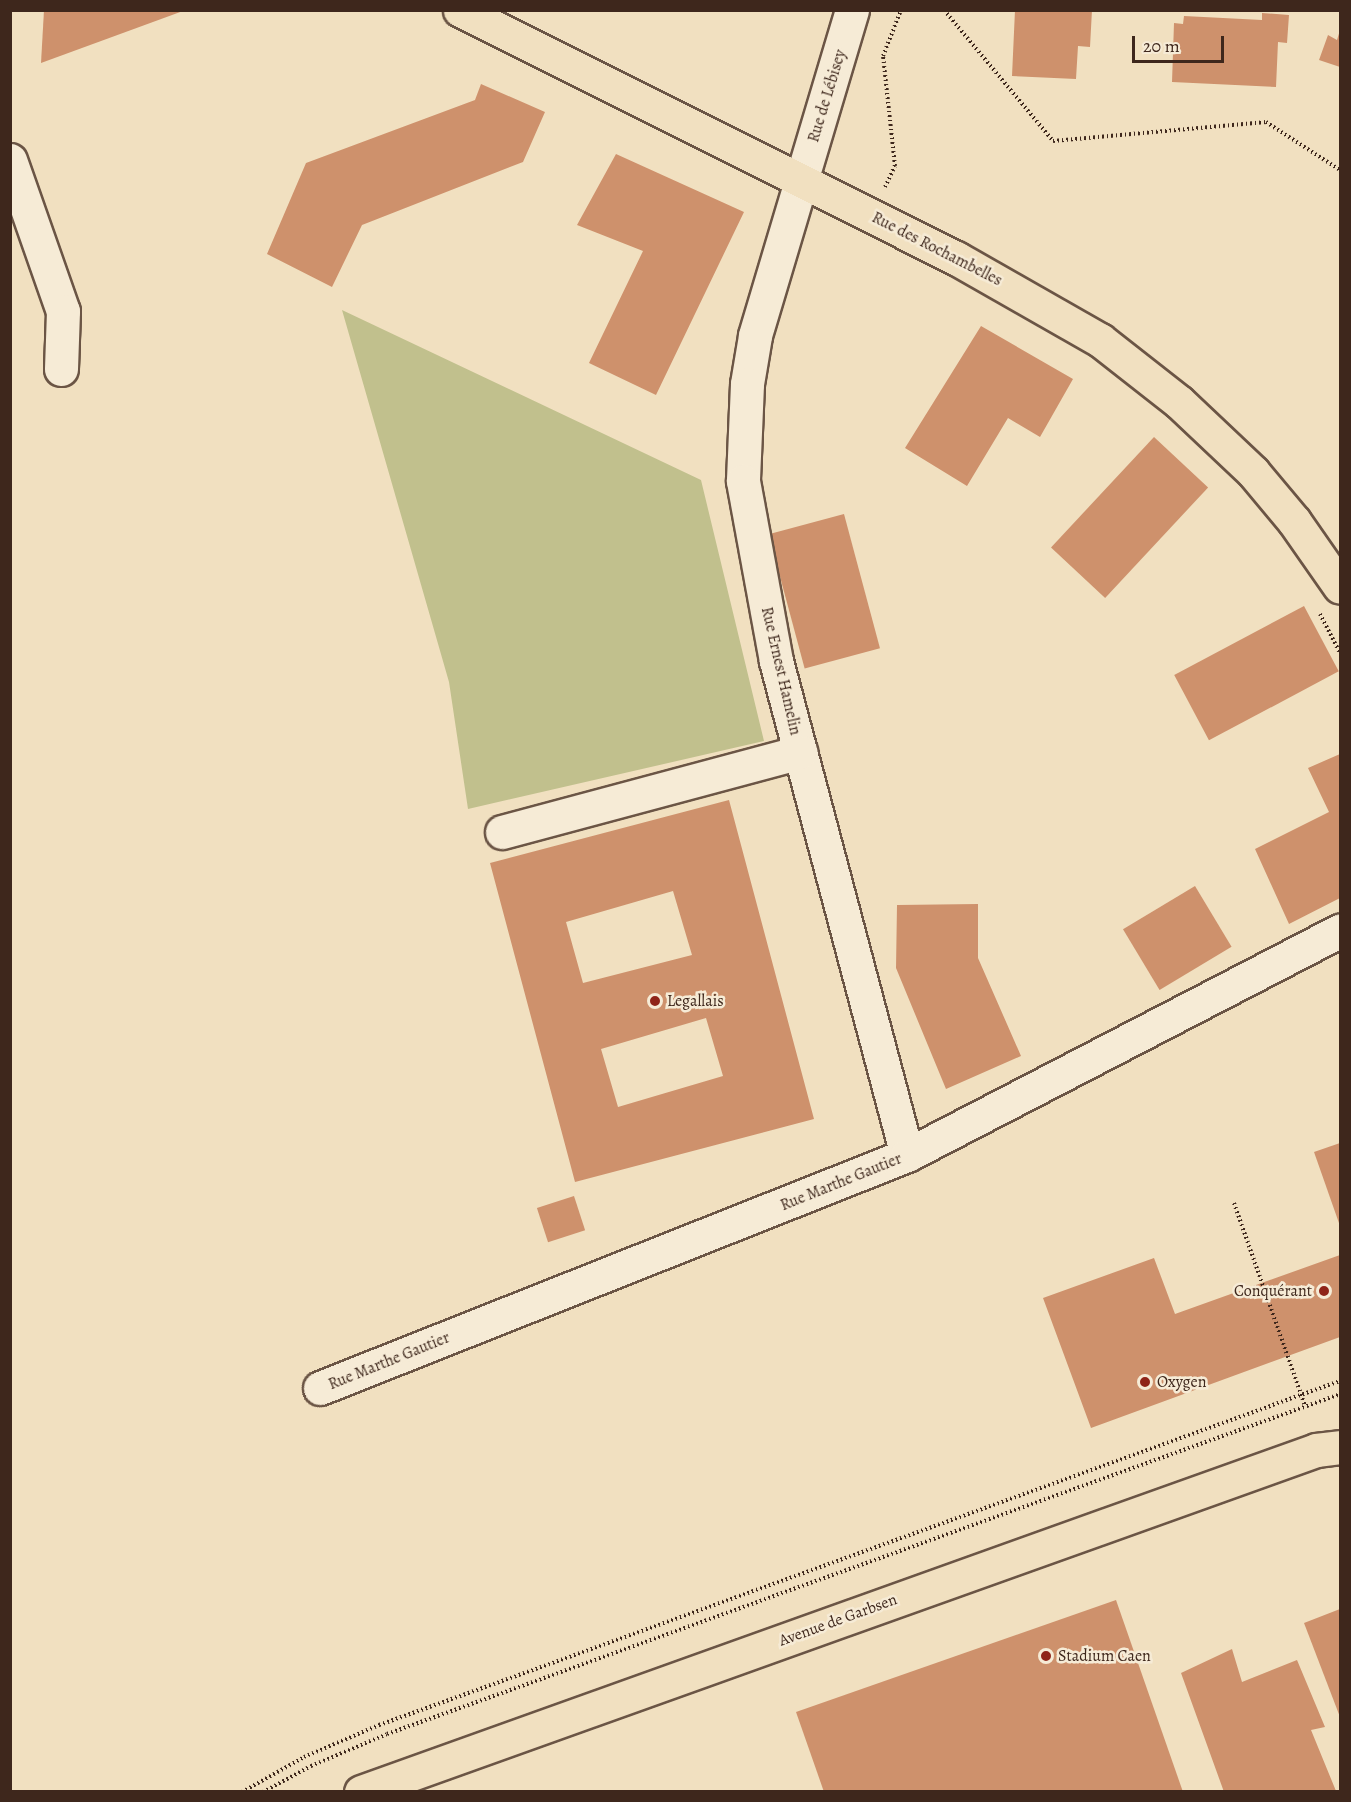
<!DOCTYPE html>
<html>
<head>
<meta charset="utf-8">
<style>
  body { margin:0 }
  #map { position:relative; width:1351px; height:1802px; overflow:hidden; background:#f1e0c0; font-family:Alegreya,serif }
  div>[style] { position:absolute }
  [style*='--x'] { left:calc(var(--x)*1px); top:calc(var(--y)*1px); width:calc(var(--w)*1px); rotate:calc(var(--a)*1deg) }
  .green>* { inset:0; background:#c1c08d }
  .building>* { inset:0; background:#ce916c; transform-origin:0 0 }
  .path>* { height:4px; margin-top:-2px; transform-origin:0; background:repeating-linear-gradient(90deg,#3e271c 0 1.5px,transparent 0 4.5px) }
  .roads { filter:drop-shadow(2px 0 #6b5545) drop-shadow(-2px 0 #6b5545) drop-shadow(0 2px #6b5545) drop-shadow(0 -2px #6b5545) }
  .minor>* { height:33px; margin:-16.5px; padding:0 16.5px; transform-origin:16.5px; border-radius:16.5px; background:#f6ebd6 }
  .major>* { height:33px; margin:-16.5px; padding:0 16.5px; transform-origin:16.5px; border-radius:16.5px; background:#f1e0c0 }
  .dots>* { width:16px; height:16px; translate:-50% -50%; box-sizing:border-box; border:3px solid #f6ebd6; border-radius:50% }
  span { translate:-50% -50%; white-space:nowrap; text-align:center; line-height:1.15; -webkit-text-stroke:5px #f6ebd6; paint-order:stroke }
  .street-label { font-size:16px; color:#3e271c }
  .poi-label { font-size:16px; color:#3e271c }
  .left { translate:0 -50%; text-align:left }
  .right { translate:-100% -50%; text-align:right }
  .frame { position:absolute; inset:0; border:12px solid #3e271c; pointer-events:none }
  .scale { position:absolute; left:1132px; top:36px; width:92px; height:27px; box-sizing:border-box; border:3px solid #3e271c; border-top:0; padding-left:8px; font-size:18px; line-height:21px; white-space:nowrap; color:#3e271c; -webkit-text-stroke:4px #f6ebd6; paint-order:stroke }
</style>
</head>
<body>
<div id="map">
  <div class="green">
    <div style="clip-path:polygon(342px 310px,701px 480px,764px 741px,468px 809px,449px 682px)"></div>
  </div>
  <div class="building">
    <div style="clip-path:polygon(44px 10px,183px 10px,183px 11px,41px 63px)"></div>
    <div style="clip-path:polygon(1015px 10px,1092px 10px,1090px 47px,1078px 46px,1076px 79px,1012px 76px)"></div>
    <div style="clip-path:polygon(1262px 13px,1289px 15px,1287px 43px,1278px 42px,1276px 87px,1172px 82px,1174px 23px,1183px 24px,1184px 16px,1262px 20px)"></div>
    <div style="clip-path:polygon(1340px 30px,1340px 67px,1319px 60px,1328px 35px,1337px 40px)"></div>
    <div style="clip-path:polygon(481px 84px,545px 112px,523px 162px,362px 225px,332px 287px,267px 254px,306px 163px,475px 100px)"></div>
    <div style="clip-path:polygon(616px 154px,744px 212px,656px 395px,589px 363px,643px 251px,577px 225px)"></div>
    <div style="clip-path:polygon(981px 326px,1073px 379px,1040px 437px,1008px 418px,967px 486px,905px 448px)"></div>
    <div style="left:1154px;top:437px;width:74px;height:151px;rotate:43deg"></div>
    <div style="left:844px;top:514px;width:139px;height:78px;rotate:75deg"></div>
    <div style="left:1304px;top:606px;width:74px;height:147px;rotate:62deg"></div>
    <div style="clip-path:polygon(1340px 754px,1340px 898px,1289px 924px,1255px 849px,1329px 812px,1308px 768px)"></div>
    <div style="clip-path:polygon(evenodd,729px 800px,814px 1119px,575px 1182px,490px 863px,729px 800px,673px 891px,692px 955px,583px 983px,566px 922px,673px 891px,729px 800px,706px 1018px,723px 1076px,618px 1107px,601px 1049px,706px 1018px)"></div>
    <div style="left:1195px;top:886px;width:71px;height:84px;rotate:59deg"></div>
    <div style="clip-path:polygon(978px 904px,978px 958px,1021px 1056px,946px 1089px,896px 968px,897px 905px)"></div>
    <div style="clip-path:polygon(1340px 1143px,1340px 1226px,1314px 1152px)"></div>
    <div style="left:574px;top:1196px;width:36px;height:39px;rotate:72deg"></div>
    <div style="clip-path:polygon(1340px 1255px,1340px 1337px,1091px 1428px,1043px 1298px,1154px 1258px,1175px 1314px)"></div>
    <div style="clip-path:polygon(1116px 1600px,1183px 1792px,824px 1792px,796px 1712px)"></div>
    <div style="clip-path:polygon(1340px 1609px,1340px 1717px,1304px 1623px)"></div>
    <div style="clip-path:polygon(1232px 1649px,1242px 1682px,1297px 1660px,1325px 1727px,1311px 1730px,1336px 1791px,1224px 1792px,1181px 1673px)"></div>
  </div>
  <div class="path">
    <div style="--x:944;--y:10;--w:170;--a:50.2"></div>
    <div style="--x:1053;--y:141;--w:214;--a:-5.1"></div>
    <div style="--x:1266;--y:122;--w:88;--a:33"></div>
    <div style="--x:885;--y:187;--w:23;--a:-65"></div>
    <div style="--x:895;--y:166;--w:111;--a:-96.2"></div>
    <div style="--x:883;--y:56;--w:49;--a:-68.6"></div>
    <div style="--x:1320;--y:614;--w:44;--a:62.9"></div>
    <div style="--x:1234;--y:1203;--w:215;--a:70.7"></div>
    <div style="--x:242;--y:1792;--w:71;--a:-29.4"></div>
    <div style="--x:304;--y:1757;--w:82;--a:-23.1"></div>
    <div style="--x:379;--y:1725;--w:1021;--a:-19.7"></div>
    <div style="--x:263;--y:1792;--w:55;--a:-28.4"></div>
    <div style="--x:311;--y:1766;--w:82;--a:-22.8"></div>
    <div style="--x:387;--y:1734;--w:1012;--a:-19.63"></div>
  </div>
  <div class="roads">
    <div class="minor">
      <div style="--x:852;--y:10;--w:340;--a:106.6"></div>
      <div style="--x:755;--y:336;--w:49;--a:99.5"></div>
      <div style="--x:747;--y:384;--w:97;--a:92.4"></div>
      <div style="--x:743;--y:481;--w:183;--a:79.6"></div>
      <div style="--x:776;--y:661;--w:511;--a:75.15"></div>
      <div style="--x:10;--y:160;--w:160;--a:70.7"></div>
      <div style="--x:63;--y:311;--w:58;--a:92"></div>
      <div style="--x:502;--y:832;--w:309;--a:-15"></div>
      <div style="--x:320;--y:1388;--w:632;--a:-21.65"></div>
      <div style="--x:907;--y:1155;--w:488;--a:-27.4"></div>
    </div>
    <div class="major">
      <div style="--x:460;--y:10;--w:555;--a:26.57"></div>
      <div style="--x:956;--y:258;--w:166;--a:29.7"></div>
      <div style="--x:1100;--y:340;--w:100;--a:38.1"></div>
      <div style="--x:1179;--y:402;--w:102;--a:43.4"></div>
      <div style="--x:1253;--y:472;--w:64;--a:50.1"></div>
      <div style="--x:1294;--y:521;--w:80;--a:55.1"></div>
      <div style="--x:361;--y:1792;--w:1014;--a:-19.7"></div>
      <div style="--x:1316;--y:1450;--w:24;--a:-7"></div>
    </div>
  </div>
  <div class="dots">
    <div style="left:655px;top:1001px;background:#8f2418"></div>
    <div style="left:1324px;top:1291px;background:#8f2418"></div>
    <div style="left:1145px;top:1382px;background:#8f2418"></div>
    <div style="left:1046px;top:1656px;background:#8f2418"></div>
  </div>
  <div class="street-label">
    <span style="left:827px;top:96px;rotate:-73deg">Rue de Lébisey</span>
    <span style="left:937px;top:249px;rotate:27deg">Rue des Rochambelles</span>
    <span style="left:781px;top:671px;rotate:77deg">Rue Ernest Hamelin</span>
    <span style="left:841px;top:1182px;rotate:-22deg">Rue Marthe Gautier</span>
    <span style="left:389px;top:1361px;rotate:-22deg">Rue Marthe Gautier</span>
    <span style="left:838px;top:1620px;rotate:-20deg">Avenue de Garbsen</span>
  </div>
  <div class="poi-label">
    <span class="left" style="left:667px;top:1001px">Legallais</span>
    <span class="right" style="left:1312px;top:1291px">Conquérant</span>
    <span class="left" style="left:1157px;top:1382px">Oxygen</span>
    <span class="left" style="left:1058px;top:1656px">Stadium Caen</span>
  </div>
  <div class="frame"></div>
  <div class="scale">20 m</div>
</div>
</body>
</html>
